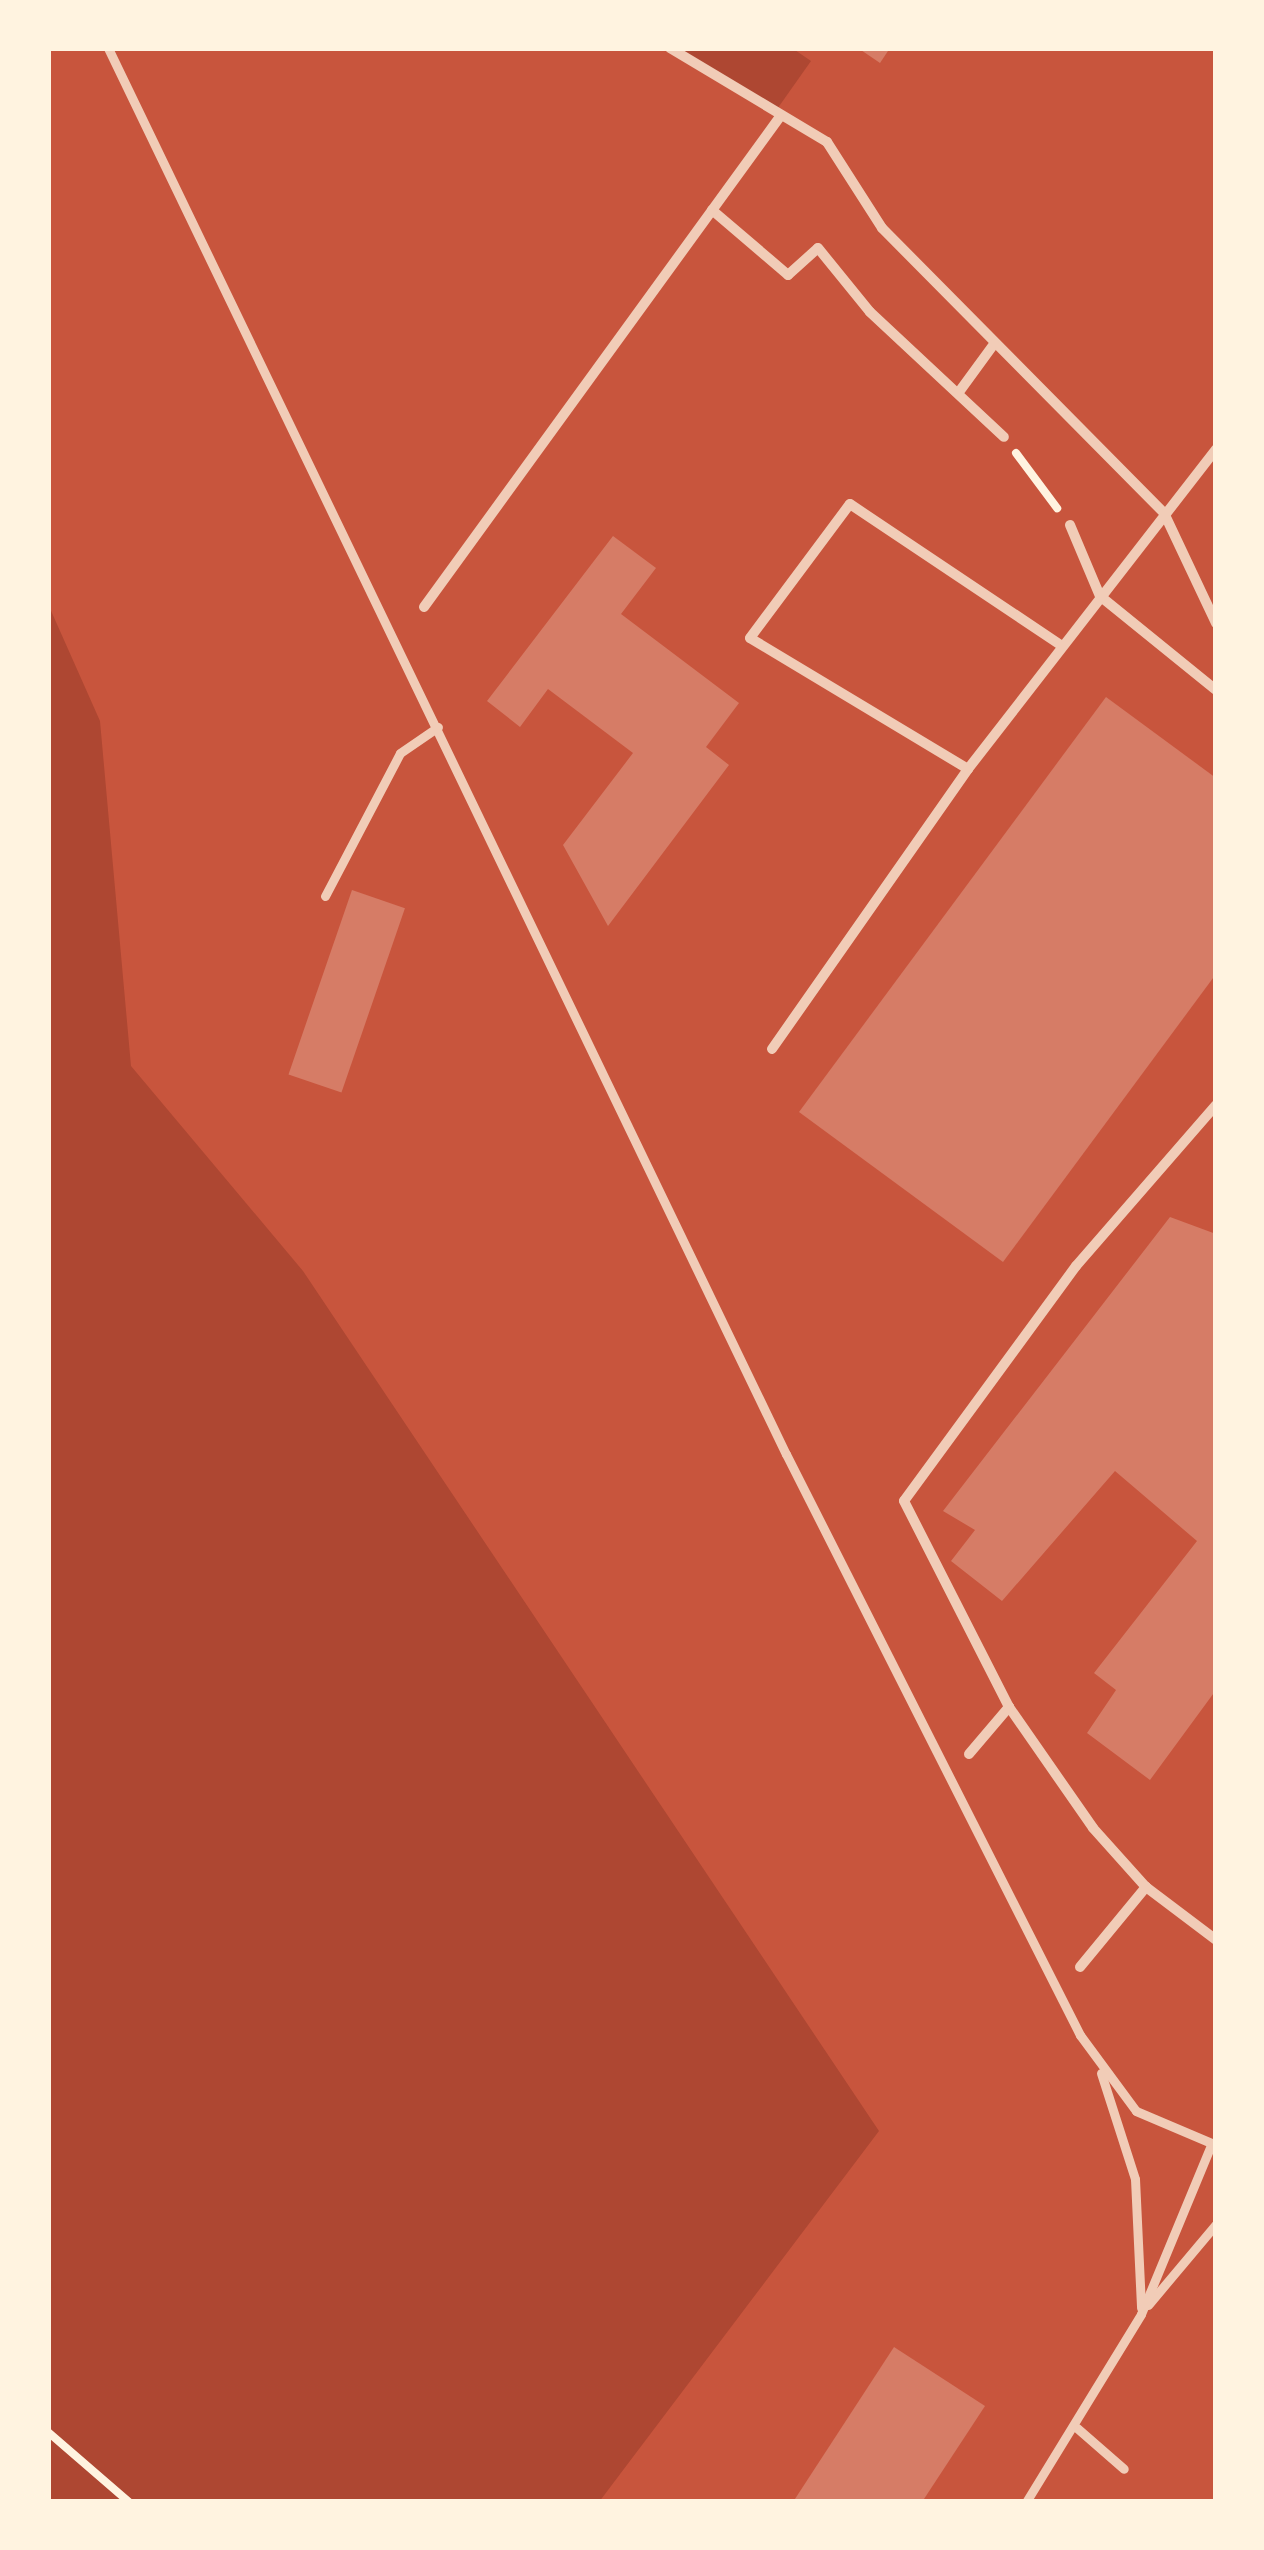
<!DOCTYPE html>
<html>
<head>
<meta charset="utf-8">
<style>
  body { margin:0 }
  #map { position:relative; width:1264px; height:2550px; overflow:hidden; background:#c8553d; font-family:"Varela Round",sans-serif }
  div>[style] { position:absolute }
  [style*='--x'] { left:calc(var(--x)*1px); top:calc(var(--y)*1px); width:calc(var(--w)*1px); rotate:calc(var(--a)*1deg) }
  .green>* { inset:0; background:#ae4732 }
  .building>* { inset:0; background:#d67c66; transform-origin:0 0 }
  .path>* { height:8px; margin:-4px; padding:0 4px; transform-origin:4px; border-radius:4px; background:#fff3e0 }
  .service>* { height:9px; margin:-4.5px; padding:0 4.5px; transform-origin:4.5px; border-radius:4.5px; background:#f1ccb7 }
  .pedestrian>* { height:10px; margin:-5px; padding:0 5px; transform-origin:5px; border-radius:5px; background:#f1ccb7 }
  span { translate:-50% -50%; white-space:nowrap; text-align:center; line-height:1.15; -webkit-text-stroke:12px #fff3e0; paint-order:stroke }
  .frame { position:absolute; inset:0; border:51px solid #fff3e0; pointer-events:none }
</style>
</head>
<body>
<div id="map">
  <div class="green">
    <div style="clip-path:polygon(679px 48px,792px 48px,811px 61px,775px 112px)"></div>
    <div style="clip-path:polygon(48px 604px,100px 721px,131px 1066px,303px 1271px,879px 2131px,599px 2502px,48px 2502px)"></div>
  </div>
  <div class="building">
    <div style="clip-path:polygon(858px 48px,890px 48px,880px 63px)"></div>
    <div style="clip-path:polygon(613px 536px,656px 568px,621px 614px,739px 703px,706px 747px,729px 765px,608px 926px,563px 845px,633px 753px,548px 689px,520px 727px,487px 701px)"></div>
    <div style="clip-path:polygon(1106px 697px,1216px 778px,1216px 974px,1003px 1262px,799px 1112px)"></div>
    <div style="left:352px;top:890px;width:56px;height:195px;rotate:19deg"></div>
    <div style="clip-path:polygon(1170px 1217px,1216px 1234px,1216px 1690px,1150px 1780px,1087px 1733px,1116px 1690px,1094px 1673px,1197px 1541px,1115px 1471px,1002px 1601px,951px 1561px,975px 1530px,943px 1511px)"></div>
    <div style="clip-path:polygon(894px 2347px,985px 2406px,922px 2502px,793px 2502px)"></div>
  </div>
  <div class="path">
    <div style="--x:1016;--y:453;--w:69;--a:53.3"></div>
    <div style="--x:48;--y:2432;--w:107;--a:40.8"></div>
  </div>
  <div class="service">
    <div style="--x:108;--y:48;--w:1561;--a:64.26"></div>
    <div style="--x:786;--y:1454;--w:651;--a:63.16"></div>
    <div style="--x:1080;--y:2035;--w:94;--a:53.6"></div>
    <div style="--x:1136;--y:2111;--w:87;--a:23"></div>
    <div style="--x:325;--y:896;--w:161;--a:-62.3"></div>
    <div style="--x:400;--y:753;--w:46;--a:-34.4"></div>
    <div style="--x:1101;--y:2073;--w:111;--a:72.2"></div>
    <div style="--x:1135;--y:2179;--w:129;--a:87.3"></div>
    <div style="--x:1148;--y:2305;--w:106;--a:-50"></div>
    <div style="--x:1077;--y:2428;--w:62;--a:41.1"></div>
    <div style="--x:1026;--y:2502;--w:220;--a:-58.5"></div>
    <div style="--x:1141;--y:2314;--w:183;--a:-67.5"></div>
  </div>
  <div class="pedestrian">
    <div style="--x:670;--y:48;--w:183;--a:30.9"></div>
    <div style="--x:827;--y:142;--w:102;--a:57.4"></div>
    <div style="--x:882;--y:228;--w:401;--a:45.3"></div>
    <div style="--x:1164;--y:513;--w:122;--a:64.7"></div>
    <div style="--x:712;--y:210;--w:100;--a:40.5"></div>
    <div style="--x:788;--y:275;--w:40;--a:-42"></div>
    <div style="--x:818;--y:248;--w:82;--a:50.9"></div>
    <div style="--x:870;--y:312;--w:183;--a:43"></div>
    <div style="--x:959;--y:392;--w:59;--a:-53.9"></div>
    <div style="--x:1070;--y:525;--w:77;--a:67.1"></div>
    <div style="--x:1100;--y:596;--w:149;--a:39"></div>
    <div style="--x:424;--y:607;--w:604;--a:-54.02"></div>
    <div style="--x:968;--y:769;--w:254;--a:-149"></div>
    <div style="--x:750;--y:638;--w:167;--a:-53.3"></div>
    <div style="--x:850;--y:504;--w:255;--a:33.8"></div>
    <div style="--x:772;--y:1049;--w:342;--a:-55"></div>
    <div style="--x:968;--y:769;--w:405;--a:-52.2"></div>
    <div style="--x:1216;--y:1105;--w:213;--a:131"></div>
    <div style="--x:1076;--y:1266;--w:291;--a:126.2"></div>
    <div style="--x:904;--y:1501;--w:231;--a:63"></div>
    <div style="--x:1009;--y:1707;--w:147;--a:55.2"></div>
    <div style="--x:1093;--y:1828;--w:79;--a:48.1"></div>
    <div style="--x:1146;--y:1887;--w:88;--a:37.1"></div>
    <div style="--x:969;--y:1754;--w:62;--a:-49.6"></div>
    <div style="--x:1080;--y:1967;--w:104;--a:-50.5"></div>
  </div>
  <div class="frame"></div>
</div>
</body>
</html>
